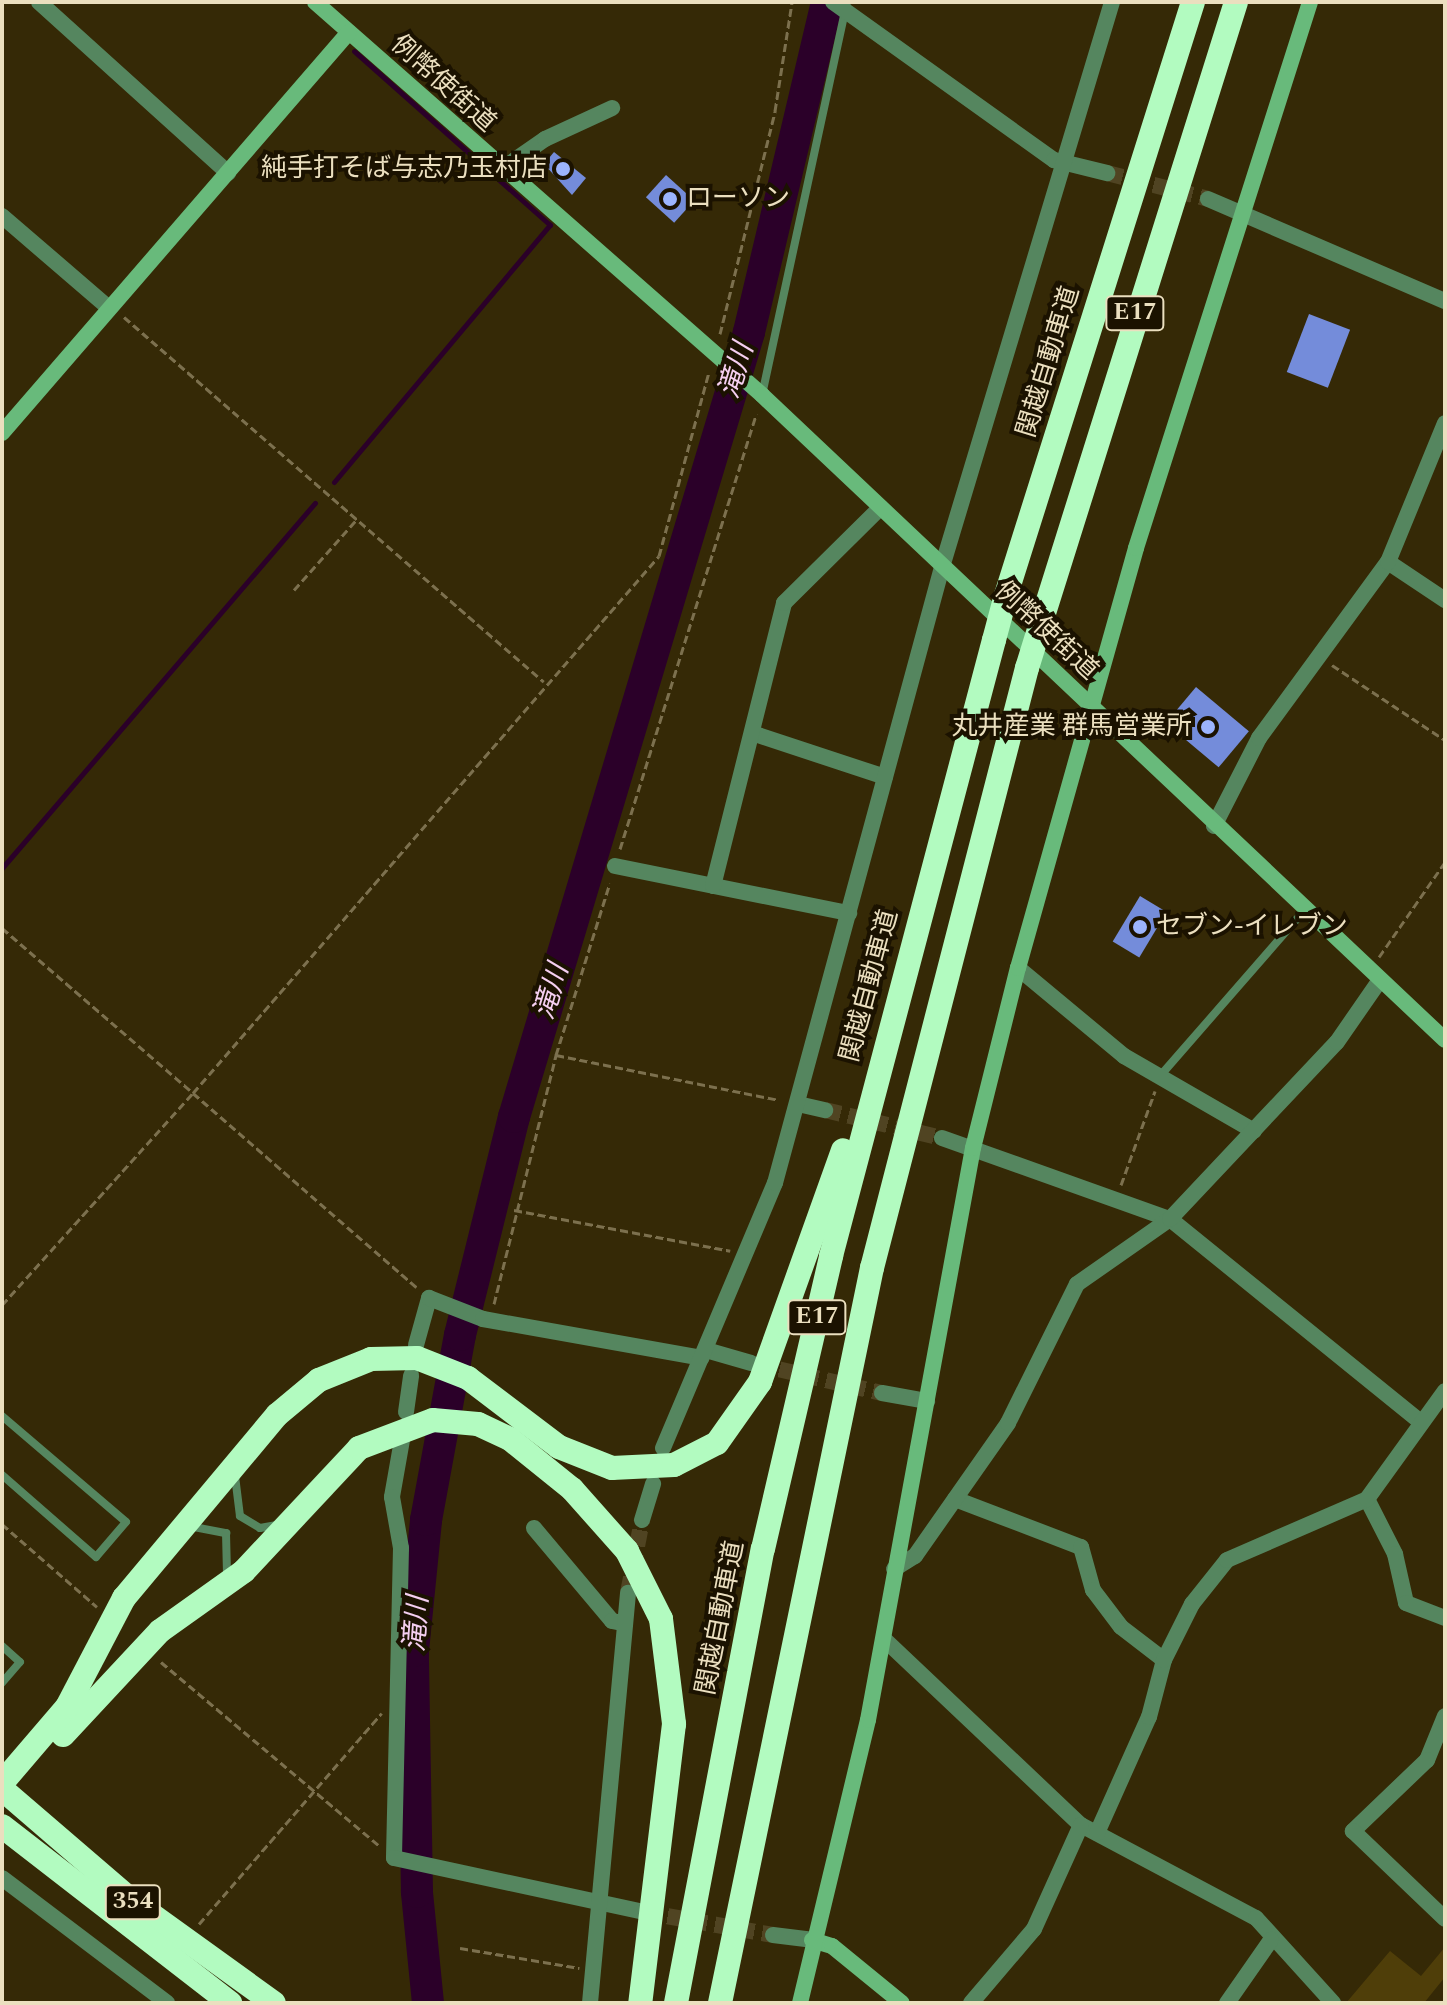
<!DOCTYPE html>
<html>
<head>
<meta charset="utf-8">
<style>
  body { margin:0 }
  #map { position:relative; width:1447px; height:2005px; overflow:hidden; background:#352906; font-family:Spectral,"Noto Sans JP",serif }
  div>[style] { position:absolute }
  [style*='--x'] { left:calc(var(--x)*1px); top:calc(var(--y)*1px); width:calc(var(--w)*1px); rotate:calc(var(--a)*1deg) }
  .green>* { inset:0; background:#4f3e09 }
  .stream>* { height:5px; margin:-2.5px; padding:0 2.5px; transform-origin:2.5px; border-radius:2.5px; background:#2b0029 }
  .river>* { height:32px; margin:-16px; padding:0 16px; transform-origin:16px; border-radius:16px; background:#2b0029 }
  .building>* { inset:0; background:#748cda; transform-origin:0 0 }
  .street-tunnel>* { height:16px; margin-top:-8px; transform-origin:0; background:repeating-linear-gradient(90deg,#504422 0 16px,transparent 0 24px) }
  .path>* { height:3px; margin-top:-1.5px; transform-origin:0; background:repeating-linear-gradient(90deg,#7c704e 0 8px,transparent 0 12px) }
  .lane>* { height:8px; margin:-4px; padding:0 4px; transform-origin:4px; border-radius:4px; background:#55865f }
  .street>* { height:16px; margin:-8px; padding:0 8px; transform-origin:8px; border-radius:8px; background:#55865f }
  .secondary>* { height:16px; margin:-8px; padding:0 8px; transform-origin:8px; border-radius:8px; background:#68ba7b }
  .highway>* { height:24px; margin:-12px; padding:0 12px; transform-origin:12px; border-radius:12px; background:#b2fbc0 }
  .highway-bridge>* { height:24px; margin:-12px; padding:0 12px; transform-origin:12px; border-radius:12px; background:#b2fbc0 }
  .dots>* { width:22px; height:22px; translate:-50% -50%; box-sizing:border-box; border:4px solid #1b1200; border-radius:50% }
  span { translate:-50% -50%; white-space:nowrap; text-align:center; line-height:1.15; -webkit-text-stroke:8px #1b1200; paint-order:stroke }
  .shield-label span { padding:2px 6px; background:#1b1200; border:2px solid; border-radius:6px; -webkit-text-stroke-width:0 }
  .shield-label { font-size:24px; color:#ebdfbf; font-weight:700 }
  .street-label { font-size:26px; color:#ebdfbf }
  .poi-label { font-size:26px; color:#ebdfbf }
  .right { translate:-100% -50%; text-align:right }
  .left { translate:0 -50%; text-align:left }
  .water-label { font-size:28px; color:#f5cff0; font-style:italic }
  .frame { position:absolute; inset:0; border:4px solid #ebdfbf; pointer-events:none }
</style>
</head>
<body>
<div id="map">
  <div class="green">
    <div style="clip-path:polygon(1445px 1947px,1445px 1977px,1424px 2003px,1346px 2003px,1390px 1951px,1421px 1976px)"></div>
  </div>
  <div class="stream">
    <div style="--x:334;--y:482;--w:336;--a:-50"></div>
    <div style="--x:550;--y:225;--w:262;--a:-138.4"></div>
    <div style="--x:2;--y:868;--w:481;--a:-49.4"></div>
  </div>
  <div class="river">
    <div style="--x:428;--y:2003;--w:112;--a:-95.7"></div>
    <div style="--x:417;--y:1892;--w:241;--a:-91"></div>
    <div style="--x:413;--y:1651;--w:132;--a:-84.3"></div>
    <div style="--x:426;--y:1520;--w:188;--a:-79.6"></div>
    <div style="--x:460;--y:1335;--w:225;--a:-76.1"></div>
    <div style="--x:514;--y:1117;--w:819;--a:-73.33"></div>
    <div style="--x:749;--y:332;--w:339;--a:-76.7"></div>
  </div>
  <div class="building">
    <div style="clip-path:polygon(554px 152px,586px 178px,572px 195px,544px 164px)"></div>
    <div style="left:666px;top:175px;width:38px;height:30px;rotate:42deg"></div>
    <div style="left:1309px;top:314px;width:44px;height:62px;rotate:21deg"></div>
    <div style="left:1196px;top:687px;width:69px;height:47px;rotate:40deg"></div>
    <div style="left:1140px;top:896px;width:31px;height:53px;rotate:31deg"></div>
  </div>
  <div class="street-tunnel">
    <div style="--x:1107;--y:173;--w:104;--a:14.4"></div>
    <div style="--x:825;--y:1110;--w:120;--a:13.5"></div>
    <div style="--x:756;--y:1364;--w:129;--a:13"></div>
    <div style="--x:628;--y:1593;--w:74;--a:-79.1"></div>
    <div style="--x:644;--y:1912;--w:131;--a:10.1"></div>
  </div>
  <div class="path">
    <div style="--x:124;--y:317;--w:556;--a:40.99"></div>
    <div style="--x:720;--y:334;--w:230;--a:-76.1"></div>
    <div style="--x:775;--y:111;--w:110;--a:-81.1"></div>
    <div style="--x:294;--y:590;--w:95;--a:-48.4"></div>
    <div style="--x:1332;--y:665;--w:136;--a:33.6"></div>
    <div style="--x:620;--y:849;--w:456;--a:-72.6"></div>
    <div style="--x:2;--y:928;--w:252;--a:40.8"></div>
    <div style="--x:193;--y:1093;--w:711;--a:-49.05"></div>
    <div style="--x:659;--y:556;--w:191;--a:-74.8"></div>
    <div style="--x:1379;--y:957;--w:116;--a:-55.2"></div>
    <div style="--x:556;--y:1055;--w:227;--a:11.4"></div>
    <div style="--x:1121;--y:1185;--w:100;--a:-70.1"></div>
    <div style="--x:514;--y:1210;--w:220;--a:10.7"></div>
    <div style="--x:494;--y:1304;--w:257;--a:-76"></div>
    <div style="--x:556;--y:1055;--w:180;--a:-72.6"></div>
    <div style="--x:2;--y:1305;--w:285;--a:-48"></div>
    <div style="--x:193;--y:1093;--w:296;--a:41"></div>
    <div style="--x:2;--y:1524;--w:126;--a:41.1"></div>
    <div style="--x:161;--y:1662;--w:284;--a:40.1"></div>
    <div style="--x:199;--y:1924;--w:279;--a:-49.1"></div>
    <div style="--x:460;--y:1948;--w:121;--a:9.5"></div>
  </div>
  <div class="lane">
    <div style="--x:762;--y:395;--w:402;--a:-77.8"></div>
    <div style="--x:1160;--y:1076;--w:219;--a:-48.9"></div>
    <div style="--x:2;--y:1416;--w:163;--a:40.5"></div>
    <div style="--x:126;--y:1522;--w:46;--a:130.6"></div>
    <div style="--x:96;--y:1557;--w:125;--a:-138.9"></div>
    <div style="--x:235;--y:1476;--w:40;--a:82.9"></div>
    <div style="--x:240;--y:1516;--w:23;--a:31"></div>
    <div style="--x:260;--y:1528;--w:17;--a:-10"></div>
    <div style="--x:194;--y:1527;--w:33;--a:11"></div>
    <div style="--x:226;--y:1533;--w:41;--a:88.6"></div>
    <div style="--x:2;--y:1646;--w:24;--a:42"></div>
    <div style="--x:20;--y:1662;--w:28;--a:131"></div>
  </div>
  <div class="street">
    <div style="--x:39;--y:2;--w:255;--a:42.1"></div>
    <div style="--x:833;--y:2;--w:272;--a:35.6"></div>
    <div style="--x:1054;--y:160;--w:55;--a:13.8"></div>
    <div style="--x:502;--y:169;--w:52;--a:-34.9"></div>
    <div style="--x:545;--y:139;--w:74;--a:-24.8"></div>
    <div style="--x:1208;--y:199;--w:258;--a:23.3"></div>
    <div style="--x:2;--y:216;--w:141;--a:40.7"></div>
    <div style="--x:1388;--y:562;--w:69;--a:33.7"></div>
    <div style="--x:752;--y:733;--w:140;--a:18.3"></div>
    <div style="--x:1214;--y:826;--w:99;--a:-62.9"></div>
    <div style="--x:1259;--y:738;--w:218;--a:-53.8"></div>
    <div style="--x:1388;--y:562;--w:150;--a:-67.7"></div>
    <div style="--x:615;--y:866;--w:239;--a:11.4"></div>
    <div style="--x:713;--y:886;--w:292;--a:-75.9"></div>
    <div style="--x:784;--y:603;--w:136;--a:-44.7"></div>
    <div style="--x:1018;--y:968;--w:138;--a:39.7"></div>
    <div style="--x:1124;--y:1056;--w:150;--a:30"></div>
    <div style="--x:798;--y:1104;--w:28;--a:13"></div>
    <div style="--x:942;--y:1138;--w:242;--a:19.6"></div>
    <div style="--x:1170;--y:1219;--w:323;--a:39"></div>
    <div style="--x:416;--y:1345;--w:49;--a:-74.5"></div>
    <div style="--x:429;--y:1298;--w:58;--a:21.3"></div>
    <div style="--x:483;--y:1319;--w:222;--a:10.1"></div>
    <div style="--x:706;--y:1350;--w:47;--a:16.1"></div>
    <div style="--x:882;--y:1393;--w:46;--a:10.1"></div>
    <div style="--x:406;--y:1412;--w:37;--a:-82"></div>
    <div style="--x:402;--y:1440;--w:58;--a:100"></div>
    <div style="--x:392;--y:1497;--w:52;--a:80"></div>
    <div style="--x:401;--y:1548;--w:310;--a:91.3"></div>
    <div style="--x:394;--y:1858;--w:251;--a:12.2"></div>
    <div style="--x:663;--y:1448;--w:288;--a:-67.1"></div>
    <div style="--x:775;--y:1183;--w:638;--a:-74.83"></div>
    <div style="--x:942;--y:567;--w:590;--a:-73.25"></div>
    <div style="--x:955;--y:1499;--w:135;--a:20.9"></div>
    <div style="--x:1081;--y:1547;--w:45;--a:74.4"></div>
    <div style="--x:1093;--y:1590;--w:46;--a:52.9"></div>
    <div style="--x:1121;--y:1627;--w:54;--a:37.5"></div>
    <div style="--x:1367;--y:1499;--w:62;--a:63"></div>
    <div style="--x:1395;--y:1554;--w:50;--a:77.3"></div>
    <div style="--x:1406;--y:1603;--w:42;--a:21"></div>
    <div style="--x:642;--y:1520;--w:38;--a:-73"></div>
    <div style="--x:534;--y:1528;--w:121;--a:50"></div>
    <div style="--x:612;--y:1621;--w:10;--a:11"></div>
    <div style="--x:894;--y:1569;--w:25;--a:-32"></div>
    <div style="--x:915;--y:1556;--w:162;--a:-55"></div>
    <div style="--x:1008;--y:1423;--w:155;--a:-63.6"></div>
    <div style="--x:1077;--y:1284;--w:113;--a:-35"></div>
    <div style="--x:1170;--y:1219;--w:243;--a:-46.7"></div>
    <div style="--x:1337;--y:1042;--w:75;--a:-55.3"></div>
    <div style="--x:884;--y:1639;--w:271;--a:43.4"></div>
    <div style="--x:1081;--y:1825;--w:198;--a:28"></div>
    <div style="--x:1256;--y:1918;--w:115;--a:47.8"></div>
    <div style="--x:1445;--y:1716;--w:48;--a:112.2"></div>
    <div style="--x:1427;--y:1760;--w:103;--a:136.2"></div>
    <div style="--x:1353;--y:1831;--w:127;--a:43.7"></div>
    <div style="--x:1097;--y:1833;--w:127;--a:-65.9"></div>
    <div style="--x:1149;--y:1717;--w:59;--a:-75.3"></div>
    <div style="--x:1164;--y:1660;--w:63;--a:-63.4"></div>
    <div style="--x:1192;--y:1604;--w:56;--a:-51.5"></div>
    <div style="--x:1227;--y:1560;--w:153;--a:-23.5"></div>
    <div style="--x:1367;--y:1499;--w:133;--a:-54.2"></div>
    <div style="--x:2;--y:1878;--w:207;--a:37.1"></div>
    <div style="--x:773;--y:1935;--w:39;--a:7"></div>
    <div style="--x:590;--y:2003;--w:412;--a:-84.7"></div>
    <div style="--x:971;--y:2003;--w:97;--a:-49.6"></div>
    <div style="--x:1034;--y:1929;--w:114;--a:-65.7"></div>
    <div style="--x:1227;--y:2003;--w:77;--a:-55.1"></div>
  </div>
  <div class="secondary">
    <div style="--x:315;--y:2;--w:595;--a:41.32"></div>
    <div style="--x:762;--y:395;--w:939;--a:43.36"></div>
    <div style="--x:2;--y:433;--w:530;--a:-49.13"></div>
    <div style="--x:812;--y:1940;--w:21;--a:17"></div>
    <div style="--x:832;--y:1946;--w:90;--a:39.2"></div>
    <div style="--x:800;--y:2003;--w:291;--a:-76.5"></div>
    <div style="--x:868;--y:1720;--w:582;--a:-79.6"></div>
    <div style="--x:973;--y:1148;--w:186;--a:-76"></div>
    <div style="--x:1018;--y:968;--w:436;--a:-74.3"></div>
    <div style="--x:1136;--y:548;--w:573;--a:-72.32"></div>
  </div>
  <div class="highway">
    <div style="--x:1006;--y:595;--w:622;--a:-72.5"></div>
    <div style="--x:1040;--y:626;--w:654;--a:-72.56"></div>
    <div style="--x:63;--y:1735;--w:142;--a:-47"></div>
    <div style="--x:160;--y:1631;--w:103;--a:-35.5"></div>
    <div style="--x:244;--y:1571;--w:168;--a:-46.9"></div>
    <div style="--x:359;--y:1448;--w:79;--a:-20.7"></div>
    <div style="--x:433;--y:1420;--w:45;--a:5.1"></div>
    <div style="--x:478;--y:1424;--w:35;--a:25"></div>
    <div style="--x:510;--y:1439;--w:80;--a:38.9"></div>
    <div style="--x:572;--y:1489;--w:83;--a:48.4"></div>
    <div style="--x:627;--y:1551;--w:76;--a:63.4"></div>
    <div style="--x:661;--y:1619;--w:106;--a:82.9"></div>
    <div style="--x:674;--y:1724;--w:281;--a:96.9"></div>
    <div style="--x:2;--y:1783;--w:100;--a:-49.5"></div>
    <div style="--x:67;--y:1707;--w:123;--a:-62.4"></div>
    <div style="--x:124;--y:1598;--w:239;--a:-50.1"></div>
    <div style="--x:277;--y:1415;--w:55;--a:-39.8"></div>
    <div style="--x:319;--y:1380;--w:56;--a:-22"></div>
    <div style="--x:371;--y:1359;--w:46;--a:-1.2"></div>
    <div style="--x:417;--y:1358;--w:55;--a:21.4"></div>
    <div style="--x:468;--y:1378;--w:114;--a:37.2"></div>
    <div style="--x:559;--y:1447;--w:57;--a:21.6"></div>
    <div style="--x:612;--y:1468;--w:62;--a:-2.8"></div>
    <div style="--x:674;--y:1465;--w:48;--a:-27.1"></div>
    <div style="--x:717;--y:1443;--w:75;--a:-54.8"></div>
    <div style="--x:760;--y:1382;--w:246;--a:-70.3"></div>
    <div style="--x:2;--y:1789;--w:170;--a:40.7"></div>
    <div style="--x:131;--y:1900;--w:176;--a:35.8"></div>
    <div style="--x:2;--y:1826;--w:289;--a:37.8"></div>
    <div style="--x:676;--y:2003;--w:462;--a:-79.2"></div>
    <div style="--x:763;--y:1549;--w:301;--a:-76.9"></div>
    <div style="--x:831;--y:1256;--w:637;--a:-75.18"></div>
    <div style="--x:720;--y:2003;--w:751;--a:-78.32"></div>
    <div style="--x:872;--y:1268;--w:620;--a:-75.52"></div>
  </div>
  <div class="highway-bridge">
    <div style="--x:994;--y:640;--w:47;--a:-75.1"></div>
    <div style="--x:1027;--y:668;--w:44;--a:-72.8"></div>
  </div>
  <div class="dots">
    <div style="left:563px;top:169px;background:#9cb4fd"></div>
    <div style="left:670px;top:199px;background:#9cb4fd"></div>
    <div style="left:1208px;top:727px;background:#9cb4fd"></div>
    <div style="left:1140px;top:927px;background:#9cb4fd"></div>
  </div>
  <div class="shield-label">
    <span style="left:1135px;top:313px">E17</span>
    <span style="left:817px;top:1317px">E17</span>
    <span style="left:133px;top:1902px">354</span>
  </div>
  <div class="street-label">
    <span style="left:443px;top:84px;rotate:42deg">例幣使街道</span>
    <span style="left:1049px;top:362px;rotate:-73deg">関越自動車道</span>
    <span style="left:1046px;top:631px;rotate:43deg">例幣使街道</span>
    <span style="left:870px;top:986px;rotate:-75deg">関越自動車道</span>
    <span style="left:721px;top:1618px;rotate:-79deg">関越自動車道</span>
  </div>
  <div class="poi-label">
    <span class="right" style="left:547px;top:169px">純手打そば与志乃玉村店</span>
    <span class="left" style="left:686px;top:199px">ローソン</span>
    <span class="right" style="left:1192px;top:727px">丸井産業 群馬営業所</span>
    <span class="left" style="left:1156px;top:927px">セブン-イレブン</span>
  </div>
  <div class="water-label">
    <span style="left:737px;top:371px;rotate:-73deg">滝川</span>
    <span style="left:552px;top:992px;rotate:-73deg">滝川</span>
    <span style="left:417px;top:1624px;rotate:-86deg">滝川</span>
  </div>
  <div class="frame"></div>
</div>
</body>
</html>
